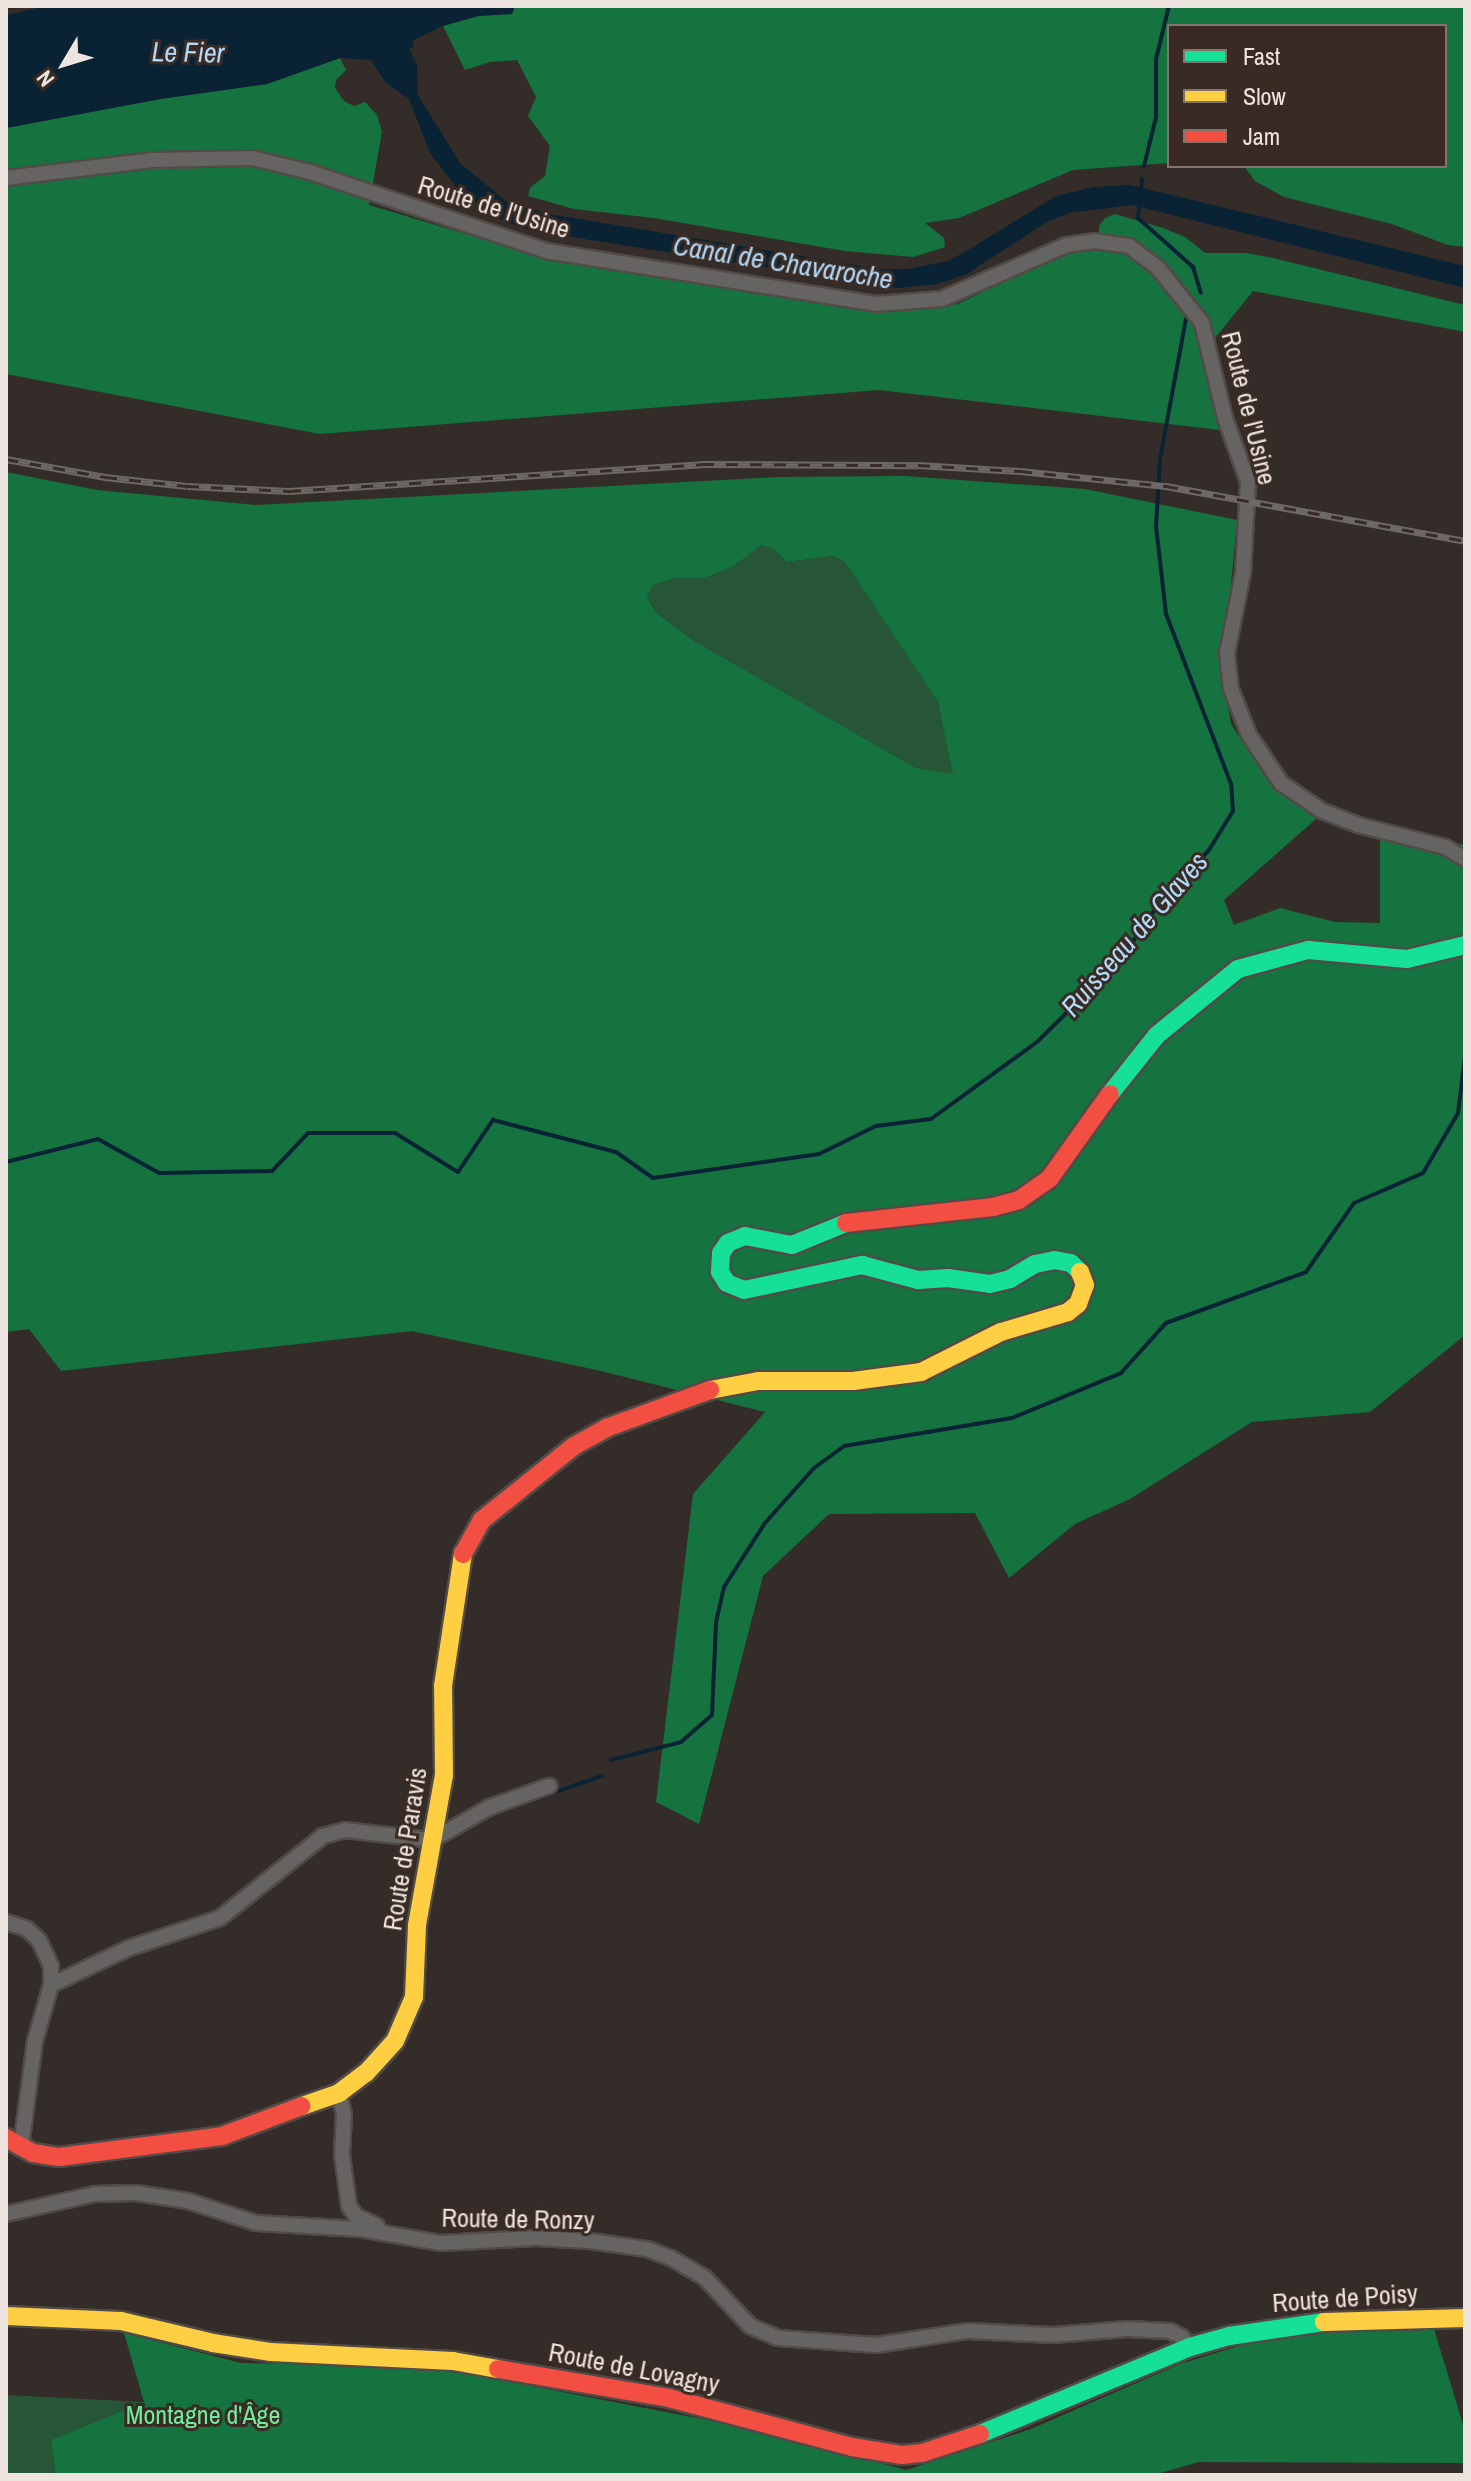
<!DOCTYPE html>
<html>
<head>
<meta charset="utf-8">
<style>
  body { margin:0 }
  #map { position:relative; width:1471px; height:2481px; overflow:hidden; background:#342c28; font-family:"Archivo Narrow",sans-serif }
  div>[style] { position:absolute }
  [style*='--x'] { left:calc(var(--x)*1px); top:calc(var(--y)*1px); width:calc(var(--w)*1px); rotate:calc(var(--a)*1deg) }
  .green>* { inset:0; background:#265637 }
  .forest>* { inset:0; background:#157340 }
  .water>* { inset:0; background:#092335 }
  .stream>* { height:4px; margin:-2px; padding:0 2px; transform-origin:2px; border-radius:2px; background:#092335 }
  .roads { filter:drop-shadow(2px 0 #514a46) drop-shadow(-2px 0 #514a46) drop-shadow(0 2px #514a46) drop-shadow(0 -2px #514a46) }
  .street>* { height:14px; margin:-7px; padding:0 7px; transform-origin:7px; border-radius:7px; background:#666363 }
  .fast>* { height:18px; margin:-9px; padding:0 9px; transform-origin:9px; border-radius:9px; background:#16e098 }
  .slow>* { height:18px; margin:-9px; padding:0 9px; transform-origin:9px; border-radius:9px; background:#ffcf43 }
  .jam>* { height:18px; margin:-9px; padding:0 9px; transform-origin:9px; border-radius:9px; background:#f24e42 }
  .rail>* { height:7px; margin-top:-3.5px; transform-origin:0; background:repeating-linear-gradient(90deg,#392b23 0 12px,#6c6866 0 24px); box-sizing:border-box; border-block:2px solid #6c6866 }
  span { translate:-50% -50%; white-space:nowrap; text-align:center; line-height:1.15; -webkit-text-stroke:6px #392b23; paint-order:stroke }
  .street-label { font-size:26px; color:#ede4df }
  .park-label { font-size:26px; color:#6feb9b }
  .water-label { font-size:28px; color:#afd8f9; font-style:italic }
  .frame { position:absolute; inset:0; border:8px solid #ede4df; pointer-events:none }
  .legend { position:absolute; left:1167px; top:24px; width:280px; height:144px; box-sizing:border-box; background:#392b23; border:2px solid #81756e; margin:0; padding:10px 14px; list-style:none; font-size:24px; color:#ede4df }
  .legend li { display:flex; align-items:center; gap:16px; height:40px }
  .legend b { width:40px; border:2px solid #81756e }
  .north { position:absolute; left:24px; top:24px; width:80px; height:80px; -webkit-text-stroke:6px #392b23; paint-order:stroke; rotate:232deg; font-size:22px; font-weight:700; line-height:32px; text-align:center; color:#ede4df }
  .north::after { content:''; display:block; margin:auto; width:28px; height:36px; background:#ede4df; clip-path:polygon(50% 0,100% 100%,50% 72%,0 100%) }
</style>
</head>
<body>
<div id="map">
  <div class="green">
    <div style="clip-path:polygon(762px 545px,775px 550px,787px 562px,834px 556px,845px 562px,938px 702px,954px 775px,916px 768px,696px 642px,656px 613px,647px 597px,653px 585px,674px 578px,704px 578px,731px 568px)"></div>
    <div style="clip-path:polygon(6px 2395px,144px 2402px,51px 2440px,56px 2475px,6px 2475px)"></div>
  </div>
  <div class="forest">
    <div style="clip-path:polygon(515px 6px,1465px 6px,1465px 247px,1448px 245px,1392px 224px,1284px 197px,1255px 181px,1244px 166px,1445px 166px,1445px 26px,1169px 26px,1169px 163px,1073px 170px,959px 218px,925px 223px,944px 238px,945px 247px,913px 257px,845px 251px,654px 218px,574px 209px,528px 196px,530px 188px,545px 176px,550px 146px,528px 116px,536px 97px,517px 60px,490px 62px,465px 70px,443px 26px,478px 16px,512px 14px)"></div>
    <div style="clip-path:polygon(340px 58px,346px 70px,336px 80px,335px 88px,344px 101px,354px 106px,365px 102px,377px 115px,382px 132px,369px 205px,489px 241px,578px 262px,838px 306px,923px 310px,958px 304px,1066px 251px,1099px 246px,1099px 226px,1105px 218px,1115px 214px,1163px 228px,1185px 237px,1205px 253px,1246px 253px,1273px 258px,1465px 305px,1465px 332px,1253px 291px,1203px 353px,1220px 430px,879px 390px,320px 434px,6px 374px,6px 128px,160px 99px,267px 84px)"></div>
    <div style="clip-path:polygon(evenodd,6px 472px,97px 490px,256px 505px,779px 477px,905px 476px,1085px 489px,1237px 520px,1230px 596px,1220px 655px,1231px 724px,1270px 784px,1317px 818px,1224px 900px,1234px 925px,1280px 908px,1335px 922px,1380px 923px,1380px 829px,1465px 845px,1465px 1335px,1370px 1412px,1252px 1422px,1130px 1499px,1075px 1524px,1009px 1578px,975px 1513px,829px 1514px,763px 1576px,699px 1824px,656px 1802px,693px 1494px,765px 1412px,597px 1370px,412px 1331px,61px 1371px,29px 1329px,6px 1332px,6px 472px,762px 545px,775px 550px,787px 562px,833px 556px,845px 562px,938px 702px,953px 774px,916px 768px,696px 642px,656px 613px,647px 597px,653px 585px,674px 578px,704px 578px,731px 568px,762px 545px)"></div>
    <div style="clip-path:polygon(1434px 2329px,1465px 2431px,1465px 2463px,1199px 2462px,1153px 2475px,56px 2475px,51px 2440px,144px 2402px,124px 2333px,241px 2363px,423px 2365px,759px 2430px,906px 2470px,1031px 2429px,1180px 2364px,1258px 2340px,1314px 2333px)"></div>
  </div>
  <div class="water">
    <div style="clip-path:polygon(47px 6px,515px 6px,512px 14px,478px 16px,443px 26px,412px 41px,414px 46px,409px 49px,417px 65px,418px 95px,460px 163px,507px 202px,549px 214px,879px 269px,908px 269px,948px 261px,963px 253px,1056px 196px,1093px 187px,1130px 185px,1465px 266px,1465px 288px,1132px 205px,1069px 213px,1045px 223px,967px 274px,938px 284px,898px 288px,533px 231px,496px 218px,457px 188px,430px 153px,409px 99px,386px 83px,371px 60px,340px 58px,267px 84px,160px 99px,6px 128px,6px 15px)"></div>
  </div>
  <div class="stream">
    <div style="--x:1144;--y:166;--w:50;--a:-76.2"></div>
    <div style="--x:1156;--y:117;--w:58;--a:-90"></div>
    <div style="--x:1156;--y:59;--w:55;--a:-76.2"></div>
    <div style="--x:1141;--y:192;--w:13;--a:-86"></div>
    <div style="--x:1140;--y:201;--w:17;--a:97"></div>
    <div style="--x:1138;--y:218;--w:74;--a:41.7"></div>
    <div style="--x:1193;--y:267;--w:27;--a:73"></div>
    <div style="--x:6;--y:1162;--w:95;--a:-14"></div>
    <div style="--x:98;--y:1139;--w:70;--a:29.1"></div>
    <div style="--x:159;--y:1173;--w:113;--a:-1"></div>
    <div style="--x:272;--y:1171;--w:52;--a:-46.5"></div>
    <div style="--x:308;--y:1133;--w:87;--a:0"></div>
    <div style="--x:395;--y:1133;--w:74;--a:31.8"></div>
    <div style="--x:458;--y:1172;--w:63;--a:-56.1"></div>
    <div style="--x:493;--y:1120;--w:127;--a:14.6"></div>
    <div style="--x:616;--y:1152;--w:45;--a:35.1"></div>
    <div style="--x:653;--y:1178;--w:168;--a:-8.2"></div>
    <div style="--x:819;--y:1154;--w:64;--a:-26.2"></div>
    <div style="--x:876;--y:1126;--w:55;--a:-7.3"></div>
    <div style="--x:931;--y:1119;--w:131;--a:-36"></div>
    <div style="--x:1037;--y:1042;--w:117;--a:-44.7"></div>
    <div style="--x:1120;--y:960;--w:79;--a:-55.3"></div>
    <div style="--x:1165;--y:895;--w:63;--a:-45.6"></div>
    <div style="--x:1209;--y:850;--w:46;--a:-58.4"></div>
    <div style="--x:1233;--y:811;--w:27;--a:-94"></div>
    <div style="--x:1231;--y:784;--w:182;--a:-110.9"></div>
    <div style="--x:1166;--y:614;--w:89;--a:-96.5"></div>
    <div style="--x:1156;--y:526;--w:67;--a:-86.6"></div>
    <div style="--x:1160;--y:459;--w:142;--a:-79.5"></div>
    <div style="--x:611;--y:1760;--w:72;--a:-14.4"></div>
    <div style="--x:681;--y:1742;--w:41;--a:-41.1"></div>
    <div style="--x:712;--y:1715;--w:93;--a:-87.5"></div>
    <div style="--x:716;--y:1622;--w:36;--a:-77"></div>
    <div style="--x:724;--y:1587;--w:76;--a:-57.4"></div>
    <div style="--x:765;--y:1523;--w:74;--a:-48.3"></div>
    <div style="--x:814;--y:1468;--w:37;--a:-36"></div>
    <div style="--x:844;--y:1446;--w:170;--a:-9.5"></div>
    <div style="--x:1012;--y:1418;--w:118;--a:-22.4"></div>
    <div style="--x:1121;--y:1373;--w:67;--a:-48"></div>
    <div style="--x:1166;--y:1323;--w:149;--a:-20"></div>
    <div style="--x:1306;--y:1272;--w:84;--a:-55.2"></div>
    <div style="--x:1354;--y:1203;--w:75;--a:-23.5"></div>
    <div style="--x:1423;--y:1173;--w:69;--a:-59.7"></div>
    <div style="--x:1458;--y:1113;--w:57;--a:-83"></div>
    <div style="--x:484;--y:1817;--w:125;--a:-19.2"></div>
  </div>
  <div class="roads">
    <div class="street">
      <div style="--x:6;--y:178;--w:148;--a:-7"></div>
      <div style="--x:153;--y:160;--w:99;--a:-1.2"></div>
      <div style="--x:252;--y:158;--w:60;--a:13.6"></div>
      <div style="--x:310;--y:172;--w:249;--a:18.5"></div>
      <div style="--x:546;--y:251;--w:334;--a:9.1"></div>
      <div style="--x:876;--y:304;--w:66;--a:-4.3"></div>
      <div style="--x:942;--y:299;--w:136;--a:-23.4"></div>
      <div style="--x:1067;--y:245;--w:27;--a:-8"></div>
      <div style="--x:1094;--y:241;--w:35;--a:8"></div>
      <div style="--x:1129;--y:246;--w:36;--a:37"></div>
      <div style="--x:1158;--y:268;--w:70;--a:51.3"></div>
      <div style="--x:1202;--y:323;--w:98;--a:76.4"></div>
      <div style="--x:1225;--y:418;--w:68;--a:70.2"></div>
      <div style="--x:1248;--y:482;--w:91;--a:93.1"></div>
      <div style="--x:1243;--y:573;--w:82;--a:101.3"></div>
      <div style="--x:1227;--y:653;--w:36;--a:84"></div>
      <div style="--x:1231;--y:689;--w:49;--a:68.6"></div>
      <div style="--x:1249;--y:735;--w:58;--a:56.3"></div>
      <div style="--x:1281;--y:783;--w:50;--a:34.3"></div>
      <div style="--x:1322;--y:811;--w:39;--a:21"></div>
      <div style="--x:1358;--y:825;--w:90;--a:14.2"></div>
      <div style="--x:1445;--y:847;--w:23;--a:31"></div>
      <div style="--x:6;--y:1922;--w:22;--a:18"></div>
      <div style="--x:27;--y:1929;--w:16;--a:43"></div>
      <div style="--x:39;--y:1940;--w:29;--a:65"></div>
      <div style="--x:51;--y:1966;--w:19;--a:90"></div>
      <div style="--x:339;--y:2093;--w:23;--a:77"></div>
      <div style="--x:344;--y:2115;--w:40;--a:92.9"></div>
      <div style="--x:342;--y:2155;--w:51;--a:82.2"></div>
      <div style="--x:349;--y:2206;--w:12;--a:55"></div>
      <div style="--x:356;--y:2216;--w:23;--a:25"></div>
      <div style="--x:21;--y:2147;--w:107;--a:-82.5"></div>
      <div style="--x:35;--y:2041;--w:58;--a:-74.1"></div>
      <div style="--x:51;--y:1985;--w:86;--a:-25.4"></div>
      <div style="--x:129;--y:1948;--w:96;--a:-18.2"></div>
      <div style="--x:220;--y:1918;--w:132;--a:-38.5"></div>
      <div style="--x:323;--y:1836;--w:23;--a:-15"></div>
      <div style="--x:345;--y:1830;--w:88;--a:6.6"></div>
      <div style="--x:432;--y:1840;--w:67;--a:-29.6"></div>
      <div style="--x:490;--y:1807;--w:63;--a:-19.6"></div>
      <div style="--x:6;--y:2214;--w:91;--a:-12.7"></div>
      <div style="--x:95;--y:2194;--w:41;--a:-1.4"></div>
      <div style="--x:136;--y:2193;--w:53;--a:8.7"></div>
      <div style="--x:188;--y:2201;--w:71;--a:17.9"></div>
      <div style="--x:256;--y:2223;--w:104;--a:3.3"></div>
      <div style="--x:360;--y:2229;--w:81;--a:9.9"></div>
      <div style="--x:440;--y:2243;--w:96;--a:-3"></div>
      <div style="--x:536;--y:2238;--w:54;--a:3.2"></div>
      <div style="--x:590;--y:2241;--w:58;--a:8"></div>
      <div style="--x:647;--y:2249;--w:26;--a:21"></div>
      <div style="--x:671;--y:2258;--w:39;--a:30"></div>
      <div style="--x:705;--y:2278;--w:66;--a:46.8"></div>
      <div style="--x:750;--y:2326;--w:30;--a:23"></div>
      <div style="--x:778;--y:2338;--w:98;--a:4.1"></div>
      <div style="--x:876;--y:2345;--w:93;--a:-8.7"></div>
      <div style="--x:968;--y:2331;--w:85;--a:2.7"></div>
      <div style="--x:1053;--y:2335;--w:74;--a:-4.6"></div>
      <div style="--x:1127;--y:2329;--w:43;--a:2.7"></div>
      <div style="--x:1170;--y:2331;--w:13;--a:27"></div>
      <div style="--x:1182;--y:2337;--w:13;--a:51"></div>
    </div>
    <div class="fast">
      <div style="--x:1110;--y:1094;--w:75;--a:-51.5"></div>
      <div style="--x:1157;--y:1035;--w:104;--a:-39.2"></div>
      <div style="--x:1238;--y:969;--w:73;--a:-15.2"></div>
      <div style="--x:1308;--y:950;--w:99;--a:5.2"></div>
      <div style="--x:1407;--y:959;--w:60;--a:-13.6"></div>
      <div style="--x:846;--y:1223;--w:58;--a:157.8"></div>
      <div style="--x:792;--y:1245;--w:48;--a:-169.2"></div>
      <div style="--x:745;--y:1236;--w:18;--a:158"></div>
      <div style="--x:728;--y:1243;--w:12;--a:125"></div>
      <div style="--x:721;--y:1253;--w:19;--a:93"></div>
      <div style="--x:720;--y:1272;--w:13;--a:58"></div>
      <div style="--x:727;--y:1283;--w:18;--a:22"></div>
      <div style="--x:744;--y:1290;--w:121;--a:-12"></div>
      <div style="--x:862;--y:1265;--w:58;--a:15"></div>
      <div style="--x:918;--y:1280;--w:30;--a:-4"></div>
      <div style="--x:948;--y:1278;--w:42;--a:8.1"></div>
      <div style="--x:990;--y:1284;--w:21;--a:-14"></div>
      <div style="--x:1010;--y:1279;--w:29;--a:-31"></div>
      <div style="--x:1035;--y:1264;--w:20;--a:-11"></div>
      <div style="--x:1055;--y:1260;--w:16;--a:11"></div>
      <div style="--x:1071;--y:1263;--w:13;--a:45"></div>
      <div style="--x:980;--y:2434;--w:227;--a:-22.5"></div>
      <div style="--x:1190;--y:2347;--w:41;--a:-15.8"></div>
      <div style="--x:1229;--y:2336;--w:96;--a:-8.4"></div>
    </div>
    <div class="slow">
      <div style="--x:710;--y:1390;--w:49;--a:-10.6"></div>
      <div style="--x:758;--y:1381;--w:95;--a:0"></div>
      <div style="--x:853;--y:1381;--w:69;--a:-7.5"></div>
      <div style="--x:921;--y:1372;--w:89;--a:-26.6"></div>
      <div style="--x:1001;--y:1332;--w:70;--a:-16.6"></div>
      <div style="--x:1068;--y:1312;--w:13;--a:-39"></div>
      <div style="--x:1078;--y:1304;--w:20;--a:-70"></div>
      <div style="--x:1085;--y:1285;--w:14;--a:-111"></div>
      <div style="--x:302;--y:2106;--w:39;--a:-19"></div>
      <div style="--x:339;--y:2093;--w:34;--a:-37"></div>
      <div style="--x:366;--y:2073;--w:43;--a:-47.8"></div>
      <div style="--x:395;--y:2041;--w:48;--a:-66.6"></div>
      <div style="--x:414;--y:1997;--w:72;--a:-87.6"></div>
      <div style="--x:417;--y:1925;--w:152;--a:-79.8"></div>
      <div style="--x:444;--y:1775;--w:89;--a:-90.6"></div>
      <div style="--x:443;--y:1686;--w:134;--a:-81.4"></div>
      <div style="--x:6;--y:2316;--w:115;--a:2.5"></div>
      <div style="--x:121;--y:2321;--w:95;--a:13.4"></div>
      <div style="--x:213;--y:2343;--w:59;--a:8.8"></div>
      <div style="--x:271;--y:2352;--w:182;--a:2.8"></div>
      <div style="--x:453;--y:2361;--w:46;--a:10.1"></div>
      <div style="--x:1324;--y:2322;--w:141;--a:-1.6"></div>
    </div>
    <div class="jam">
      <div style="--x:846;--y:1223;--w:148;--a:-6.2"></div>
      <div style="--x:993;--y:1207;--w:27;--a:-15"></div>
      <div style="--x:1019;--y:1200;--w:38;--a:-35"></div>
      <div style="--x:1050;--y:1178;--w:103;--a:-54.5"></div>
      <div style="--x:463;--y:1554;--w:39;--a:-61"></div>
      <div style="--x:482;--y:1520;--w:118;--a:-38.8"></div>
      <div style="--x:574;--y:1446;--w:37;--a:-29"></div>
      <div style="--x:606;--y:1428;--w:111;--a:-20.1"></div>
      <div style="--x:6;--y:2138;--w:31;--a:29"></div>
      <div style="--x:33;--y:2153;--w:26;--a:9"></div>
      <div style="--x:59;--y:2157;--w:164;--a:-7.3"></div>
      <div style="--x:222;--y:2136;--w:85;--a:-20.6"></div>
      <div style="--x:498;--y:2369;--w:173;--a:9.6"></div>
      <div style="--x:669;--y:2398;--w:189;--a:15"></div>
      <div style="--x:852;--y:2447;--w:51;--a:9.1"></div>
      <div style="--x:902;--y:2455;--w:20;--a:-6"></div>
      <div style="--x:922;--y:2453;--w:61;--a:-18.1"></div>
    </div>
  </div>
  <div class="rail">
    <div style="--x:6;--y:459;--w:101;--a:10.3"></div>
    <div style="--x:105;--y:477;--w:82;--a:6.3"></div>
    <div style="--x:187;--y:486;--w:102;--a:2.8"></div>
    <div style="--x:289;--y:491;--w:414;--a:-3.7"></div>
    <div style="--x:702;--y:464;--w:216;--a:0.3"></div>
    <div style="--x:918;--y:465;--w:102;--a:3.4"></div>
    <div style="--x:1020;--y:471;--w:147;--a:5.9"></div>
    <div style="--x:1166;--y:486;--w:304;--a:10.4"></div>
  </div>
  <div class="street-label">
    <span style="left:494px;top:207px;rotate:17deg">Route de l'Usine</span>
    <span style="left:1249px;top:408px;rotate:76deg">Route de l'Usine</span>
    <span style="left:405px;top:1849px;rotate:-81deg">Route de Paravis</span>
    <span style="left:518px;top:2219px;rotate:1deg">Route de Ronzy</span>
    <span style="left:1345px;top:2298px;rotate:-4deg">Route de Poisy</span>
    <span style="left:634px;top:2368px;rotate:11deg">Route de Lovagny</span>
  </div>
  <div class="park-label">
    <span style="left:203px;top:2415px">Montagne d'Âge</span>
  </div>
  <div class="water-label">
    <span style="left:188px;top:52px;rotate:1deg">Le Fier</span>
    <span style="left:783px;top:262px;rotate:9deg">Canal de Chavaroche</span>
    <span style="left:1134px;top:934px;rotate:-49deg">Ruisseau de Glaves</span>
  </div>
  <div class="frame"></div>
  <ul class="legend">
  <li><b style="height:10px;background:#16e098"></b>Fast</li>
  <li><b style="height:10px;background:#ffcf43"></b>Slow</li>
  <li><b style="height:10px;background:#f24e42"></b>Jam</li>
  </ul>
  <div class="north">N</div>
</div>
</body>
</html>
